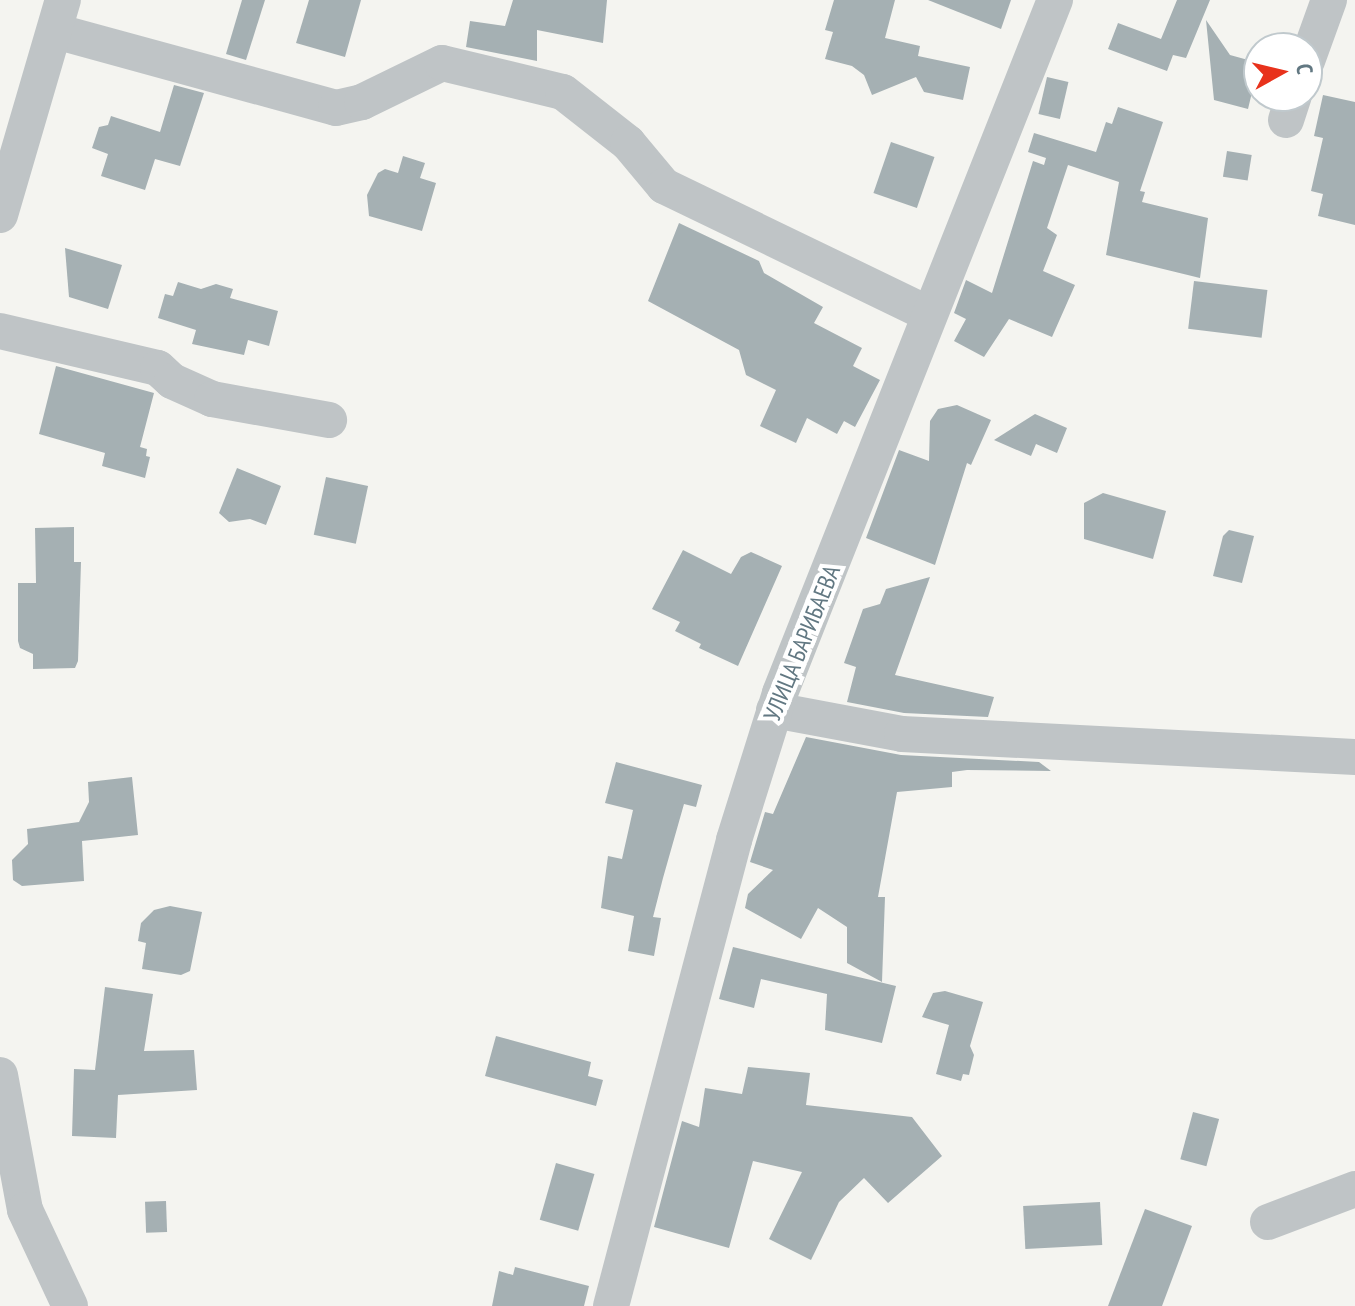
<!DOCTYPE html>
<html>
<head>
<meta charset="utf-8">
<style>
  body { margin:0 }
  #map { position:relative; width:1355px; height:1306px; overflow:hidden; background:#f4f4f0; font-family:"PT Sans Narrow",sans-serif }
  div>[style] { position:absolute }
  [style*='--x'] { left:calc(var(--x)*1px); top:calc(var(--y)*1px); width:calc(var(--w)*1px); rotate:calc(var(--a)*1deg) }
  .building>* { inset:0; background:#a5b0b3; transform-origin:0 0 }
  .minor>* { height:36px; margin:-18px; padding:0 18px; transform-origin:18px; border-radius:18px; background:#bfc4c6 }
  span { translate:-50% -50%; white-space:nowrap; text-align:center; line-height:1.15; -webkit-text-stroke:8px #fff; paint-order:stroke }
  .street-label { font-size:24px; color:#627882 }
  .north { position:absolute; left:1243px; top:32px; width:80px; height:80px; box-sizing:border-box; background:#fff; border:2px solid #c0c9cd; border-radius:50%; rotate:82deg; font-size:22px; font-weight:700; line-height:32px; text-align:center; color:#627882 }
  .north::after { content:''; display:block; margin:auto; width:28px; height:36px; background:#e8321c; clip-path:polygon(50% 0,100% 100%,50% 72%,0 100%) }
</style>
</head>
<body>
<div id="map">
  <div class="building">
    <div style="clip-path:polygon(242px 0,265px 0,246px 60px,226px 54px)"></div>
    <div style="clip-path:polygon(309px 0,361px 0,345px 57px,296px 43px)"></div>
    <div style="clip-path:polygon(513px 0,607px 0,603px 43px,537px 30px,537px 61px,466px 47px,470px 21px,505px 26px)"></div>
    <div style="clip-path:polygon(834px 0,895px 0,885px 38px,920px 46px,918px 56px,970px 67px,963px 100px,924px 92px,916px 77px,872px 95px,864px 75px,852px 66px,825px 59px,833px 32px,825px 30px)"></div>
    <div style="clip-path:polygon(928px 0,1011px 0,1001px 29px)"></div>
    <div style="clip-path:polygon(1177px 0,1210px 0,1186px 58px,1173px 55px,1167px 71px,1108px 49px,1118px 23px,1161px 39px)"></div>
    <div style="clip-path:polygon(1206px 20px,1230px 55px,1259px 63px,1248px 109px,1214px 100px)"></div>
    <div style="left:1047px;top:77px;width:22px;height:38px;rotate:13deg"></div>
    <div style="clip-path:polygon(174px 85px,204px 93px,180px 166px,155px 159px,145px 190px,101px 176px,108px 154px,92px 148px,99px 127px,108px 125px,111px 116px,160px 132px)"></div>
    <div style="clip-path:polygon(1323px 95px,1355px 102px,1355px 225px,1318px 216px,1323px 194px,1311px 191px,1323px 138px,1314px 136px)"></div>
    <div style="clip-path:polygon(1118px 107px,1163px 122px,1140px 191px,1145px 192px,1142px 202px,1208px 218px,1200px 278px,1106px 255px,1119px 182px,1068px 165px,1047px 228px,1057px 235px,1043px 271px,1075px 285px,1052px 337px,1009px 319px,984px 357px,954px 341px,966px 319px,954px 313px,966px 280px,992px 293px,1033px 161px,1044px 165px,1046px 158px,1028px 152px,1034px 133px,1096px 152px,1106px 122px,1112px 124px)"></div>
    <div style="left:891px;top:142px;width:46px;height:54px;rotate:19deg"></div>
    <div style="left:1227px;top:151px;width:25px;height:26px;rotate:9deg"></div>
    <div style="clip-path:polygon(403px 156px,425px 163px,420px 178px,436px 183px,422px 231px,369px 216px,367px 195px,378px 173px,385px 169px,398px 173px)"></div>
    <div style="clip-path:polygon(679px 223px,759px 261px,764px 273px,823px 307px,814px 323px,862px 348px,853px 366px,880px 380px,855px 427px,844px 421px,837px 434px,807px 418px,796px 443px,760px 426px,776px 390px,746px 375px,739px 350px,648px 301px)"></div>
    <div style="clip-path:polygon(65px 248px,122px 265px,108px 309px,69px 297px)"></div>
    <div style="left:1194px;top:281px;width:74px;height:48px;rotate:7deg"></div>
    <div style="clip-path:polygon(178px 282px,201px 289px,216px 284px,233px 289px,230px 298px,278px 311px,269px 346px,248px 340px,244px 355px,192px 344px,196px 330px,158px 318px,165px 294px,173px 296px)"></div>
    <div style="clip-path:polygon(56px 366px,154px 393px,140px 447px,147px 449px,146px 456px,150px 457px,145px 478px,102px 466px,105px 453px,39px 434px)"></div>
    <div style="clip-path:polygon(957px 405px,991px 420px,971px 465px,967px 463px,935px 565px,866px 538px,899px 450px,929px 461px,930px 421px,938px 409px)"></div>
    <div style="clip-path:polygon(1035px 414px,1067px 428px,1057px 453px,1036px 444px,1031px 456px,994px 440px)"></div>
    <div style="clip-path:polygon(237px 468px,281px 486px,266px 525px,250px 519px,229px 522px,219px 513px)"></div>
    <div style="left:326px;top:477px;width:43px;height:59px;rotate:12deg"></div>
    <div style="clip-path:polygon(1103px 493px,1166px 511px,1153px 559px,1084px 539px,1084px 503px)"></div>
    <div style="clip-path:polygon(74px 527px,74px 562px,81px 562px,78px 661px,75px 668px,33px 669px,33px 654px,20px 648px,18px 641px,18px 583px,36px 583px,35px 528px)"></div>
    <div style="clip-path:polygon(1229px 530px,1254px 536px,1242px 583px,1213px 576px,1223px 536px)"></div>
    <div style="clip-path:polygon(683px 550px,731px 574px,741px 557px,751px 552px,782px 566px,738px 666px,699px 648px,701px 644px,675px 631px,680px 622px,652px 609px)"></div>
    <div style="clip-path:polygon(930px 577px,895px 675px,994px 697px,988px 717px,904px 713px,847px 702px,856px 667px,844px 663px,863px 609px,880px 604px,886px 589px)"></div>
    <div style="clip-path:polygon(806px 737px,901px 755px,1039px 762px,1051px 771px,967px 770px,952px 772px,952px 787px,897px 792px,878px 897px,885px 897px,882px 982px,847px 963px,847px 927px,818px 908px,801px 939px,745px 908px,748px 894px,773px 870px,750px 862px,765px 812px,773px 814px)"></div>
    <div style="clip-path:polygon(616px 762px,702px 785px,696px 807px,684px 804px,663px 878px,653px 917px,661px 918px,654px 956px,628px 951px,634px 916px,601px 908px,608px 856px,622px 859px,633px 810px,605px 803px)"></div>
    <div style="clip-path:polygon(132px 777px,138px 835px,82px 841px,84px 881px,22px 886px,13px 880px,12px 860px,28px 844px,27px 829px,79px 822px,89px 802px,88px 782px)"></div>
    <div style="clip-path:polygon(170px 906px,202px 912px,190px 971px,181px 975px,142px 969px,146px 943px,138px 941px,141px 923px,154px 910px)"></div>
    <div style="clip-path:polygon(733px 947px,896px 986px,882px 1043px,825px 1030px,827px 994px,761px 979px,754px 1008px,719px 999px)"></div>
    <div style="clip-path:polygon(105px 987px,153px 994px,144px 1051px,194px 1050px,197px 1090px,118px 1095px,116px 1138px,72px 1136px,74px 1069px,95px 1070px)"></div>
    <div style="clip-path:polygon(945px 991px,983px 1002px,970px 1046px,974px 1055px,969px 1075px,963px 1074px,961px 1081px,936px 1074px,949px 1025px,922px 1017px,933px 993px)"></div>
    <div style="clip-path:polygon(496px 1036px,591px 1062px,588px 1076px,603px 1080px,596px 1106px,485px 1076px)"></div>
    <div style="clip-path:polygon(748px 1067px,810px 1073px,806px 1105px,912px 1117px,942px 1156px,888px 1203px,864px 1178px,839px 1202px,811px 1260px,769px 1239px,802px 1172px,753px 1161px,729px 1248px,654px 1227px,682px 1121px,699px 1127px,705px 1088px,742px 1094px)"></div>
    <div style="left:1193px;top:1112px;width:27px;height:49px;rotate:15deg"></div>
    <div style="left:556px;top:1163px;width:40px;height:59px;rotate:16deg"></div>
    <div style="left:166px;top:1201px;width:31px;height:21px;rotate:88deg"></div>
    <div style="left:1100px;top:1202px;width:43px;height:77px;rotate:87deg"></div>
    <div style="clip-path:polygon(1145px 1209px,1192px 1226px,1162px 1306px,1108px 1306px)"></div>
    <div style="clip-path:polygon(515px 1267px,589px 1286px,584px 1306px,492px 1306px,499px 1271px,513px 1275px)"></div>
  </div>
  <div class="minor">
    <div style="--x:55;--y:31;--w:291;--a:15.3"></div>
    <div style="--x:336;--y:108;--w:27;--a:-13"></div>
    <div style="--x:362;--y:102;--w:89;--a:-26"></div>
    <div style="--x:442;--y:63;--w:124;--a:13.5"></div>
    <div style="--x:563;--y:92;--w:83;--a:38.1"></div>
    <div style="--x:628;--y:143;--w:56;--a:50.1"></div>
    <div style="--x:664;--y:186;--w:294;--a:25.8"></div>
    <div style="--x:1307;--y:61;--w:65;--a:-70.2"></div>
    <div style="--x:1286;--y:120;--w:25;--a:-72"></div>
    <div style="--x:0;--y:215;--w:224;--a:-73.7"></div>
    <div style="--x:0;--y:331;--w:162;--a:13.2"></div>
    <div style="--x:158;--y:368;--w:19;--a:43"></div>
    <div style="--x:172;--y:381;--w:44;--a:24.2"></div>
    <div style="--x:212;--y:399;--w:119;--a:10.2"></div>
    <div style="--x:774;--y:710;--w:130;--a:10.6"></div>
    <div style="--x:902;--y:734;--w:454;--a:2.9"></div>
    <div style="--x:0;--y:1075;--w:137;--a:79.5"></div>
    <div style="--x:25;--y:1210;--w:106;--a:64.9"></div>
    <div style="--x:1268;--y:1222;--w:93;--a:-20.8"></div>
    <div style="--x:611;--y:1306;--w:482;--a:-75.2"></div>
    <div style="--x:734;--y:840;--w:154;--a:-72.6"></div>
    <div style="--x:780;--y:693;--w:746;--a:-68.36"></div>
  </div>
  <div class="street-label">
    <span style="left:802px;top:643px;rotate:-68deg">УЛИЦА БАРИБАЕВА</span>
  </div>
  <div class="north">С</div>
</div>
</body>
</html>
